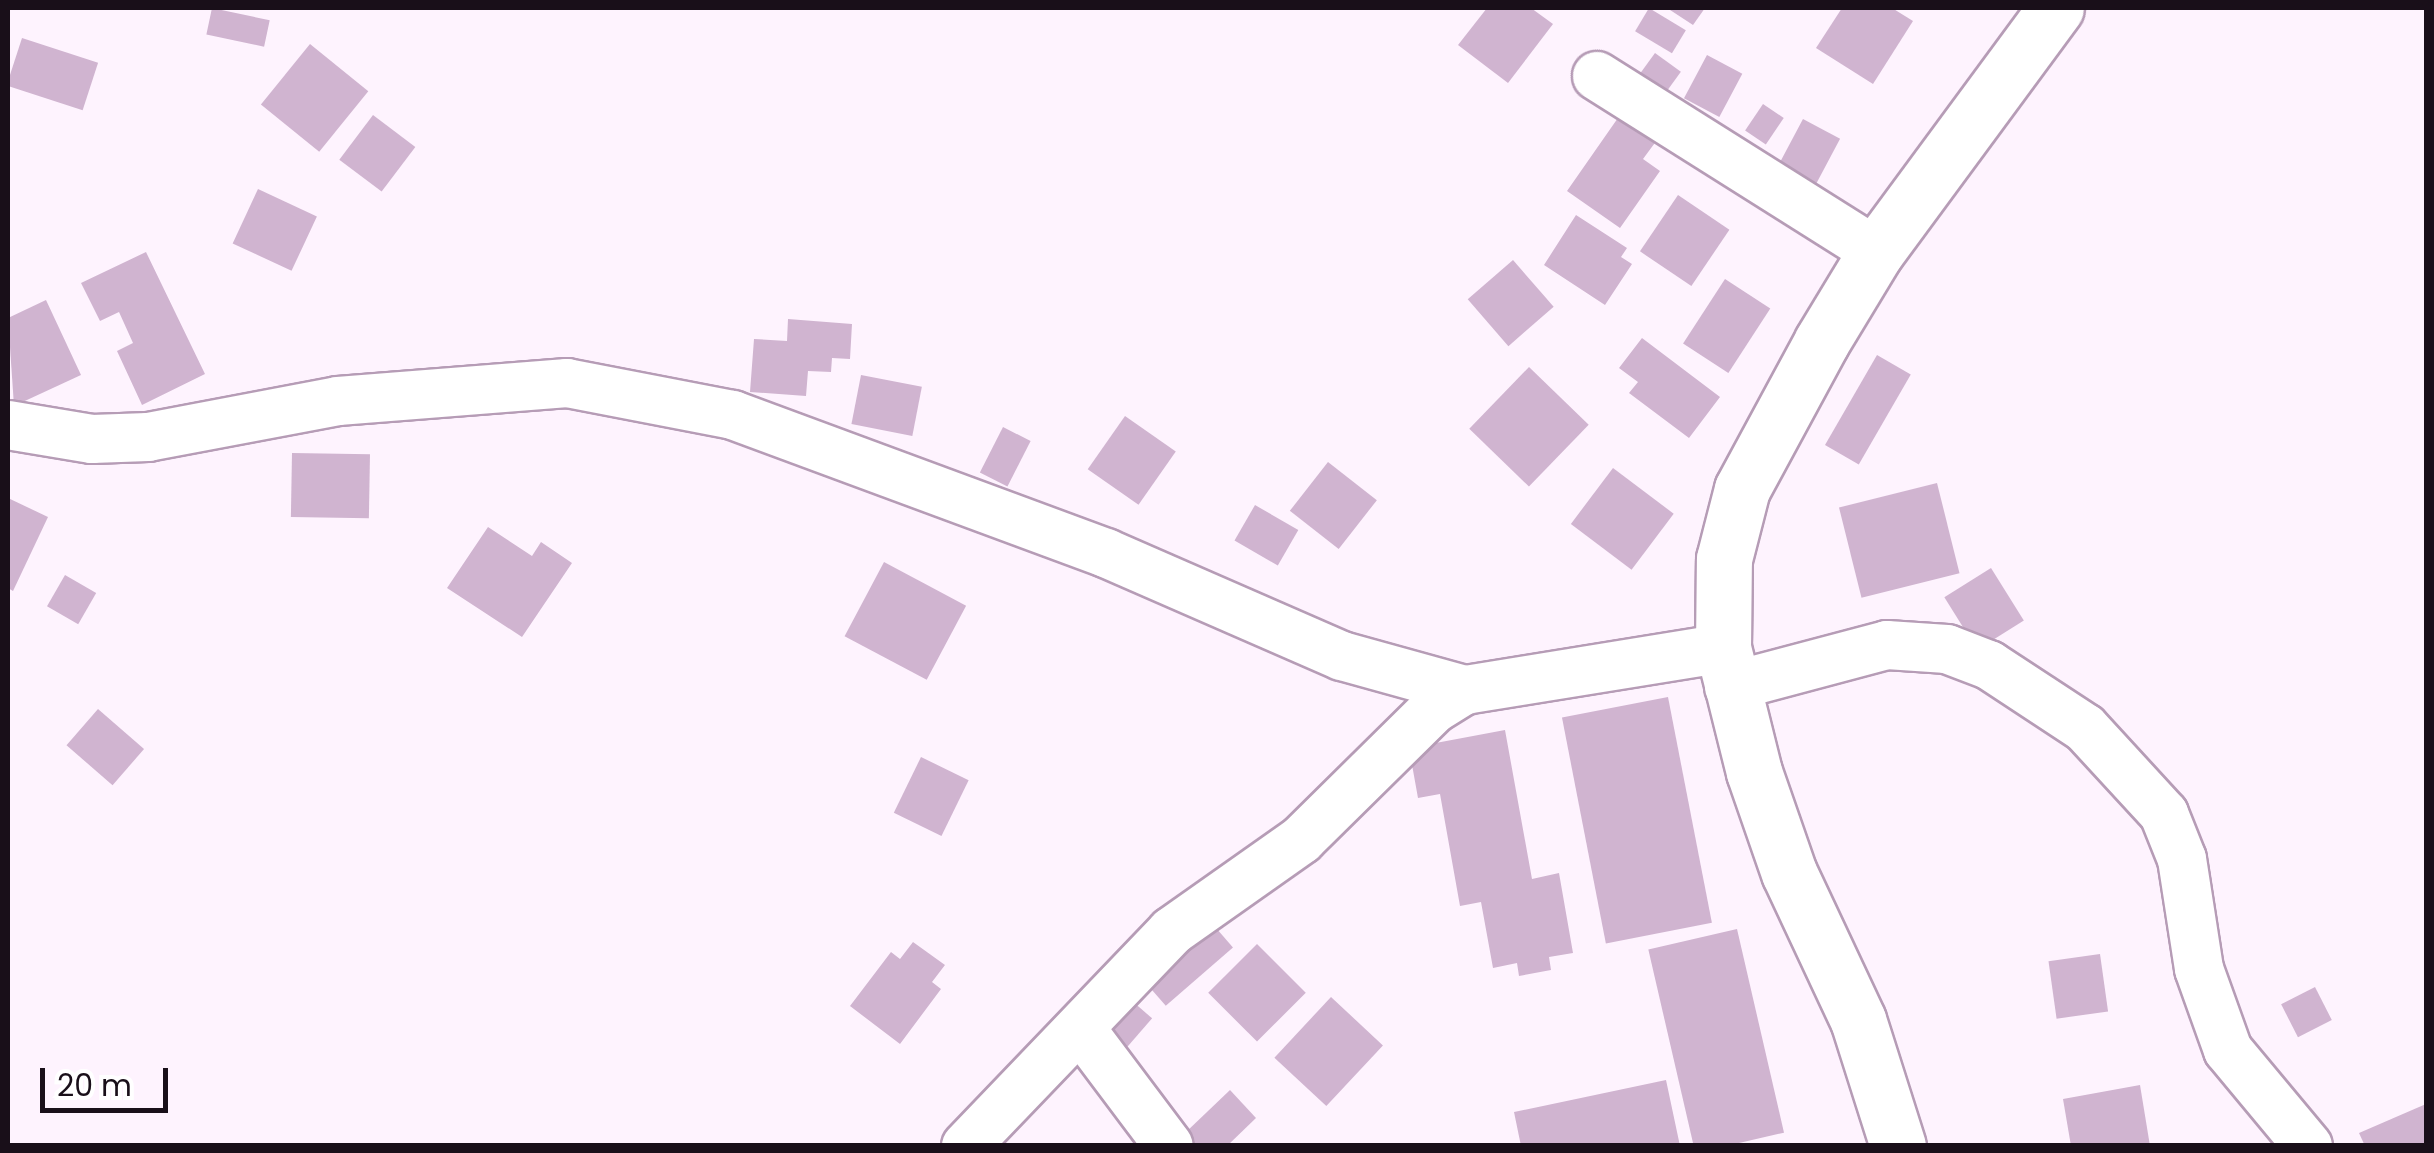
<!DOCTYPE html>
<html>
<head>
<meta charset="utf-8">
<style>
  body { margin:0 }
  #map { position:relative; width:2434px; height:1153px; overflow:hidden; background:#fef3fe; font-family:Poppins,sans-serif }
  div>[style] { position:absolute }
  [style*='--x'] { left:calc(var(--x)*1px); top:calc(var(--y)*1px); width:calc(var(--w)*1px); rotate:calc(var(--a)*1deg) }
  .building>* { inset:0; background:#d0b4d0; transform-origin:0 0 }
  .roads { filter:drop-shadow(2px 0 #b69cb6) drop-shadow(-2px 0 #b69cb6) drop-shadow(0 2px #b69cb6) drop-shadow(0 -2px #b69cb6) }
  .street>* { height:48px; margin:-24px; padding:0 24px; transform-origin:24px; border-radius:24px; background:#fff }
  .secondary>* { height:55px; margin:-27.5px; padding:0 27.5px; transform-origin:27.5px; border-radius:27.5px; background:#fff }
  span { translate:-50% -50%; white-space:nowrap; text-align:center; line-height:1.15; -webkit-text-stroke:9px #fff; paint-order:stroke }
  .frame { position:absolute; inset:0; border:10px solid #190f19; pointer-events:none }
  .scale { position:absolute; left:40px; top:1068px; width:128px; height:45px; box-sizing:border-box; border:5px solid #190f19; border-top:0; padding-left:12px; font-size:30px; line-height:35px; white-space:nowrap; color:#190f19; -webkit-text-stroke:8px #fff; paint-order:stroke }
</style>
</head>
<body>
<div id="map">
  <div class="building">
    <div style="left:212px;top:8px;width:59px;height:27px;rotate:12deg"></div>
    <div style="clip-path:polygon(1487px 8px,1531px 8px,1553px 24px,1508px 83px,1458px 45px)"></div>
    <div style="left:1649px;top:8px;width:43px;height:27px;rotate:31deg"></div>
    <div style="clip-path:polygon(1667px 8px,1705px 8px,1693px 25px)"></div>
    <div style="clip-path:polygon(1842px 8px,1892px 8px,1913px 21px,1873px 84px,1816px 48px)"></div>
    <div style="left:22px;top:38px;width:80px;height:50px;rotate:18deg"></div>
    <div style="left:310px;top:44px;width:75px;height:78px;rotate:39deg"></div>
    <div style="left:1655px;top:53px;width:32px;height:42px;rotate:36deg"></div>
    <div style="left:1707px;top:55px;width:40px;height:49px;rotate:28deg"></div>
    <div style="left:1763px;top:104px;width:25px;height:32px;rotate:34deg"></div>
    <div style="left:373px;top:115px;width:53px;height:56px;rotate:37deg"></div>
    <div style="clip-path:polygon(1620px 115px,1657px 140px,1643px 159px,1660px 171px,1620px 228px,1567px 191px)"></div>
    <div style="left:1803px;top:119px;width:42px;height:58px;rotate:28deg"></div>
    <div style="left:258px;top:189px;width:65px;height:60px;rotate:25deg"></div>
    <div style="left:1678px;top:195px;width:62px;height:68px;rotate:34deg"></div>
    <div style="clip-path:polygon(1576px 215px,1627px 248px,1621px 257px,1632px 264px,1605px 305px,1544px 265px)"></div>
    <div style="clip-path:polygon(146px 252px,205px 374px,142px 405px,117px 351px,133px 343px,119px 312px,100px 321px,81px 283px)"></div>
    <div style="left:1513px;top:260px;width:62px;height:60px;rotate:49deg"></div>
    <div style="left:1725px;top:279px;width:54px;height:77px;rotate:33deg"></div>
    <div style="clip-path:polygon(46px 300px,81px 375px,14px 406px,8px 318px)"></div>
    <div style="clip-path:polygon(788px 319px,852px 324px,850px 359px,832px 358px,831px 372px,808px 371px,806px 396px,750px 392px,754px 339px,787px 341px)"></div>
    <div style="clip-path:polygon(1642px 338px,1720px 397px,1689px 438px,1629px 393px,1638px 382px,1619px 368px)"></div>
    <div style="left:1877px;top:355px;width:39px;height:104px;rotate:30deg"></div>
    <div style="left:1529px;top:367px;width:83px;height:86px;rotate:44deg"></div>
    <div style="left:861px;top:375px;width:62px;height:50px;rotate:11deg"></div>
    <div style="left:1125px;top:416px;width:62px;height:65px;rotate:35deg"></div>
    <div style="left:1003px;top:427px;width:31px;height:51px;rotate:27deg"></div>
    <div style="left:292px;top:453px;width:78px;height:64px;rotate:1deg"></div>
    <div style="left:1328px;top:462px;width:62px;height:62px;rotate:38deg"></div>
    <div style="left:1613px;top:468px;width:76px;height:70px;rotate:37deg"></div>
    <div style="left:1937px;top:483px;width:93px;height:101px;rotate:76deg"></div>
    <div style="clip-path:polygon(8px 498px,48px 517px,13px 591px,8px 588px)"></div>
    <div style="left:1255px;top:505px;width:50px;height:41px;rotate:30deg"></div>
    <div style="clip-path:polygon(488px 527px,532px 556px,541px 542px,572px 563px,522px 637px,447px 588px)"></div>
    <div style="left:884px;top:562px;width:93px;height:84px;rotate:28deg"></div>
    <div style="left:1991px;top:568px;width:62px;height:55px;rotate:58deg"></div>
    <div style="left:65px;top:575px;width:36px;height:36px;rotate:30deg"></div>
    <div style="left:1668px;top:697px;width:230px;height:108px;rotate:79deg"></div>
    <div style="left:98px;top:709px;width:61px;height:48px;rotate:41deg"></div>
    <div style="clip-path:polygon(1505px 730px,1532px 879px,1559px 873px,1573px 953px,1549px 957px,1551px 970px,1519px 976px,1517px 963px,1493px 968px,1481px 902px,1460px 906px,1440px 794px,1418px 798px,1409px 748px)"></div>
    <div style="left:921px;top:757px;width:53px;height:62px;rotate:26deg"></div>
    <div style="left:1210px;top:921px;width:35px;height:89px;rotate:49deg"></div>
    <div style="left:1737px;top:929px;width:209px;height:91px;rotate:77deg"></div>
    <div style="clip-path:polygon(913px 942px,945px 965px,932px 982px,941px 989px,900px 1044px,850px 1006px,891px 952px,900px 959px)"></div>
    <div style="left:1257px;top:944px;width:69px;height:69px;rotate:45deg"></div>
    <div style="left:2100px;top:954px;width:58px;height:52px;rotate:82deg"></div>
    <div style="left:2315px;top:987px;width:37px;height:38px;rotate:63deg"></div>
    <div style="left:1331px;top:997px;width:71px;height:83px;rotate:43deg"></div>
    <div style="left:1131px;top:1000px;width:28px;height:38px;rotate:41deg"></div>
    <div style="clip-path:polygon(1666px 1080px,1680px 1146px,1521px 1146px,1514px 1112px)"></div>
    <div style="clip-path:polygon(2140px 1085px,2150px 1146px,2071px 1146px,2063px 1099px)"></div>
    <div style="clip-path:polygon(1230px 1090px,1256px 1118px,1227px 1146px,1197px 1146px,1185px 1133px)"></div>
    <div style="clip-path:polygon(2426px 1104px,2426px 1146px,2365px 1146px,2359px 1133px)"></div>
  </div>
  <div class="roads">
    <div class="street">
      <div style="--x:1597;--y:76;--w:330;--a:32.2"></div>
      <div style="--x:8;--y:425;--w:85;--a:9.5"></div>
      <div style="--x:92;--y:439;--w:56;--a:-2"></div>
      <div style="--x:148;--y:437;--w:193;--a:-10.7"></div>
      <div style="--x:338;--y:401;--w:230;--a:-4.5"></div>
      <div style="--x:567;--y:383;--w:169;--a:10.9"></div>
      <div style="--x:733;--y:415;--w:398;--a:20.3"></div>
      <div style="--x:1106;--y:553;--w:257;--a:23.6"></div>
      <div style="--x:1342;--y:656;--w:128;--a:15.5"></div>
      <div style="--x:1729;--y:687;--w:163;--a:-14.9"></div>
      <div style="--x:1887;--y:645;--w:60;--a:3.8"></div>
      <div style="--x:1947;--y:649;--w:45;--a:20.9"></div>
      <div style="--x:1989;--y:665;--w:115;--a:33.3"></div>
      <div style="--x:2085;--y:728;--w:117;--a:47.4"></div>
      <div style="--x:2164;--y:814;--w:48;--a:68.2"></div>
      <div style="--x:2182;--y:859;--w:111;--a:81.2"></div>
      <div style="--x:2199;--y:969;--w:86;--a:70.3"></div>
      <div style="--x:2228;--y:1050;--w:125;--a:50.2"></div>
      <div style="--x:1081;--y:1029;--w:146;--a:53.1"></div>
      <div style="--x:966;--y:1146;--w:298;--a:-46.2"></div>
      <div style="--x:1172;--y:931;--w:158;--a:-35.2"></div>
      <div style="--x:1301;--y:840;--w:187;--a:-44.6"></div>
      <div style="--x:1434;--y:709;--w:36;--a:-32"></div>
      <div style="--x:1465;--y:690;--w:261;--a:-9.2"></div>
    </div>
    <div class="secondary">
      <div style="--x:1898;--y:1146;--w:132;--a:-107.6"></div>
      <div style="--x:1858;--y:1020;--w:162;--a:-115.1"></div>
      <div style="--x:1789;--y:873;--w:107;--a:-109.1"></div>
      <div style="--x:1754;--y:772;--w:128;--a:-104"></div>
      <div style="--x:1723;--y:648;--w:89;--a:-89.4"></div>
      <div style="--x:1724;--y:559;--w:72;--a:-75.6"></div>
      <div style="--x:1742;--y:489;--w:168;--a:-61.6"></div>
      <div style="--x:1822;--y:341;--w:104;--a:-58.8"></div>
      <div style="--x:1876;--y:252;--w:303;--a:-53.6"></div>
    </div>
  </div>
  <div class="frame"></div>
  <div class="scale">20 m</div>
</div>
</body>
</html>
